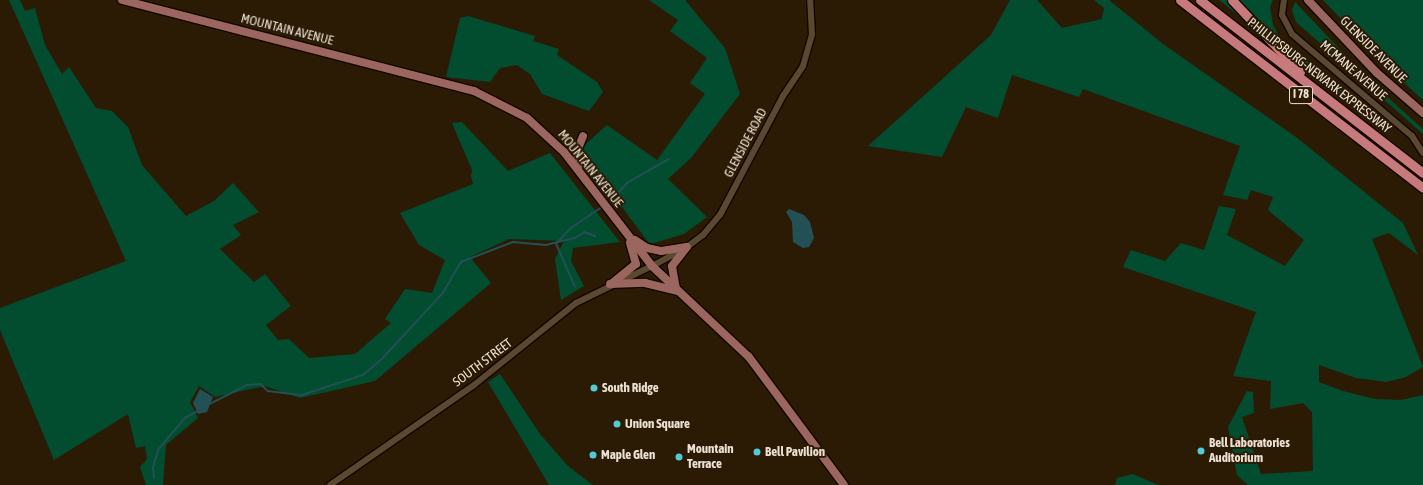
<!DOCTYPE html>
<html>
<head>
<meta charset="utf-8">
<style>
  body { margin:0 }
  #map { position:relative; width:1423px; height:485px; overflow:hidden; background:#2b1b05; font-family:"Asap Condensed",sans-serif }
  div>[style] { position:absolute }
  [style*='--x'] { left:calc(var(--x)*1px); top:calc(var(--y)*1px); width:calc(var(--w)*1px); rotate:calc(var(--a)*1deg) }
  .green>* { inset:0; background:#024d30 }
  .water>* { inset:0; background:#235055 }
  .stream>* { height:1.5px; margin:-0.75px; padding:0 0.75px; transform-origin:0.75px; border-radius:0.75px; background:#235055 }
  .roads { filter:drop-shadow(1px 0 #130500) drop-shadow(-1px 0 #130500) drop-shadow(0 1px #130500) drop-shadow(0 -1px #130500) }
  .minor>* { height:6px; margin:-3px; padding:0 3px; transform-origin:3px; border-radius:3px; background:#5a4831 }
  .major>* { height:8px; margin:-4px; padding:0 4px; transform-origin:4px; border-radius:4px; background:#9b665e }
  .highway>* { height:9px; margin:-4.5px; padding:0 4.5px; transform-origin:4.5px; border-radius:4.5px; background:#c77a7c }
  .dots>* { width:11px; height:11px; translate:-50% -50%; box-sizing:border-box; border:2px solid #2b1b05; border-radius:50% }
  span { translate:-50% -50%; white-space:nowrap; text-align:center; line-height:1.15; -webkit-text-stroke:4px #2b1b05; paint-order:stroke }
  .shield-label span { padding:1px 3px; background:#2b1b05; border:1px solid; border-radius:3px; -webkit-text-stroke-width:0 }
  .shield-label { font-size:12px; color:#ece0d3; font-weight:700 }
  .street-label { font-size:13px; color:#ece0d3 }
  .poi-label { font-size:13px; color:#ece0d3; font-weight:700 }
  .left { translate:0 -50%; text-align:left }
</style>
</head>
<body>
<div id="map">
  <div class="green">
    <div style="clip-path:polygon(9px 0,20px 0,25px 11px,35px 8px,45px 45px,62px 74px,69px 67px,96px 108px,112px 111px,128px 127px,142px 165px,186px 216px,214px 201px,233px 183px,259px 212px,233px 225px,241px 235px,220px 249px,254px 282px,265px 274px,291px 306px,266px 325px,278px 340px,289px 339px,309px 358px,355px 354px,391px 323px,385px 319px,405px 289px,432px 293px,445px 260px,419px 245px,400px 213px,473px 184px,471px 176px,472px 170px,452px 123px,462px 122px,508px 171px,550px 153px,620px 242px,573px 248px,571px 261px,584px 286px,561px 300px,555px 259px,564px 241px,509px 239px,470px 257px,491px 283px,375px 381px,300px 398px,265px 386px,215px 397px,199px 386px,190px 402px,198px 418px,166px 445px,163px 485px,146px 485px,140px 467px,147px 459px,145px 446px,136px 448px,128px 414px,54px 460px,0 330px,0 308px,126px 261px)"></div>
    <div style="clip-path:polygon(649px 0,685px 0,725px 48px,740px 94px,691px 158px,668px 179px,707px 217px,684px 234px,654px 243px,649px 243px,579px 150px,607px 125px,657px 160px,705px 94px,690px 83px,707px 58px,670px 31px,678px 20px)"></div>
    <div style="clip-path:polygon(1010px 0,1037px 0,1062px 28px,1102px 19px,1104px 8px,1094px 0,1109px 0,1163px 44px,1296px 137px,1403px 223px,1418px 255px,1389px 233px,1372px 239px,1423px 367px,1406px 377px,1386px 382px,1356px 378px,1319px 365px,1319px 382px,1343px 391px,1375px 399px,1401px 400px,1423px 395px,1423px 485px,1248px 485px,1237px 475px,1228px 427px,1247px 391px,1253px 392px,1254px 413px,1242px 417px,1261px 474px,1313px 471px,1312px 412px,1303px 403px,1270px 409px,1271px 381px,1233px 376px,1256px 312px,1123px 267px,1131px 250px,1165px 261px,1181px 243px,1204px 250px,1219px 206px,1236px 209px,1227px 235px,1285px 266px,1304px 240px,1268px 210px,1273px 197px,1251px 190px,1247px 200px,1223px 195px,1240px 146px,1083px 89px,1079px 97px,1012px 75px,998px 118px,966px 107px,942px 157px,868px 146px,991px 35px)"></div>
    <div style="clip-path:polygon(1219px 0,1273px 0,1270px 7px,1273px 25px,1279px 36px,1394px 136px)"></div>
    <div style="clip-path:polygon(1323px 0,1423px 0,1423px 100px,1389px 69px)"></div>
    <div style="clip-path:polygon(1295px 2px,1374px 85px,1423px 129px,1423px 134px,1296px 22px,1292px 10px)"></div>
    <div style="clip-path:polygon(468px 16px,535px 36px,533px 41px,559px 49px,557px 55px,597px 82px,603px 92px,589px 111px,542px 94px,530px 74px,517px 65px,500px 68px,490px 82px,446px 77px,460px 18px)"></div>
    <div style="clip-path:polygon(500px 374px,540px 434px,568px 466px,593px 485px,549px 485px,488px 382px)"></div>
    <div style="clip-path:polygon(1133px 474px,1158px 485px,1115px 485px,1117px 478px)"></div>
  </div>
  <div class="water">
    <div style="clip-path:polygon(789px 209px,804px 215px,810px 222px,814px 238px,809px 247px,803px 248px,793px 242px,792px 222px,786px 212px)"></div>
    <div style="clip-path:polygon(200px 389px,213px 397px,207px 412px,198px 414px,193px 403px)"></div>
  </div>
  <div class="stream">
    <div style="--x:611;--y:201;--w:24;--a:-48"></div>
    <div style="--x:627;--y:183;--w:48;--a:-29.7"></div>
    <div style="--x:575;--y:287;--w:47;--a:-113.8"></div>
    <div style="--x:556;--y:244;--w:22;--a:-47"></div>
    <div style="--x:571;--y:228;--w:37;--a:-34"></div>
    <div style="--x:210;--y:404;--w:42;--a:-27.2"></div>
    <div style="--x:247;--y:385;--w:14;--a:-4"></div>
    <div style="--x:261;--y:384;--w:10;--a:45"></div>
    <div style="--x:268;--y:391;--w:34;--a:7"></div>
    <div style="--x:302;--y:395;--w:64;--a:-18.2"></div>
    <div style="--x:363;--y:375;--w:25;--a:-40"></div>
    <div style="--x:382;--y:359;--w:90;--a:-47.3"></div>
    <div style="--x:443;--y:293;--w:36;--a:-60"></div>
    <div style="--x:461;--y:262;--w:56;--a:-21"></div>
    <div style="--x:513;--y:242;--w:33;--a:5"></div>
    <div style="--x:546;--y:245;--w:30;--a:-14"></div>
    <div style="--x:575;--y:238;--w:12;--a:-31"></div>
    <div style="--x:585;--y:232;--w:11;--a:22"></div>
    <div style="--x:154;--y:478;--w:10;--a:-96"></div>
    <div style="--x:153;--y:468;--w:19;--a:-74"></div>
    <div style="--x:158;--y:450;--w:42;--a:-49.8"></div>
    <div style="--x:185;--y:418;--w:15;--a:-28"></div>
  </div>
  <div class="roads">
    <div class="minor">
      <div style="--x:1284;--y:0;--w:15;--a:98"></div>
      <div style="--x:1282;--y:15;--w:21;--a:62"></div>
      <div style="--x:1292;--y:34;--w:157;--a:40.4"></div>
      <div style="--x:1412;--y:136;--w:20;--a:57"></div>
      <div style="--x:330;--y:485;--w:175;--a:-34.8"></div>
      <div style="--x:474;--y:385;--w:131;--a:-38.8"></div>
      <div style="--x:576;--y:303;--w:85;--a:-26"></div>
      <div style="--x:652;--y:266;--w:40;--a:-28"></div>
      <div style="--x:687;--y:247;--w:20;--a:-37"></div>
      <div style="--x:703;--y:235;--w:26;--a:-50"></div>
      <div style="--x:720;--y:215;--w:135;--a:-62.1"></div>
      <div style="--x:783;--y:96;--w:36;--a:-56"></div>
      <div style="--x:803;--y:66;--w:32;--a:-74"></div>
      <div style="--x:812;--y:35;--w:35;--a:-93"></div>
    </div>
    <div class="major">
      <div style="--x:122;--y:0;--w:364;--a:14.5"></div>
      <div style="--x:474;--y:91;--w:59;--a:27"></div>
      <div style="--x:527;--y:118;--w:50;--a:42.6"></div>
      <div style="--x:564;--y:152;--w:144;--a:52.3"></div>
      <div style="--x:652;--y:266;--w:133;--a:43.2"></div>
      <div style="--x:749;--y:357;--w:159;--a:53.4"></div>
      <div style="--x:1308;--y:0;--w:100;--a:46.6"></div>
      <div style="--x:1377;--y:73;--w:61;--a:41"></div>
      <div style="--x:578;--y:168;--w:17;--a:-93"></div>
      <div style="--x:577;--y:151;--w:16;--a:-68"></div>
      <div style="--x:635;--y:240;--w:14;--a:34"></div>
      <div style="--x:647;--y:248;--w:14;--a:12"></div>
      <div style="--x:661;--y:251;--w:26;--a:-9"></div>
      <div style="--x:610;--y:284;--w:35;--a:-2"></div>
      <div style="--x:645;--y:283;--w:33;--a:14"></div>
      <div style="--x:611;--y:284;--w:32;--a:-39"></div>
      <div style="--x:636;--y:264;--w:22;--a:-106"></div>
      <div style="--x:676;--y:289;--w:23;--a:-100"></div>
      <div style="--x:672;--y:266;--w:24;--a:-52"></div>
    </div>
    <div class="highway">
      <div style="--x:1180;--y:0;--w:307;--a:37.7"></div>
      <div style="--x:1200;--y:0;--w:282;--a:37.8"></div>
      <div style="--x:1232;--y:0;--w:99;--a:46.6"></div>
    </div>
  </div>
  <div class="dots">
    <div style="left:594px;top:388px;background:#52cbd9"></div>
    <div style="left:617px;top:424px;background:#52cbd9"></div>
    <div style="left:1201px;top:451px;background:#52cbd9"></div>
    <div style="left:757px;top:452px;background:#52cbd9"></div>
    <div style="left:593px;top:455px;background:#52cbd9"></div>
    <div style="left:679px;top:457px;background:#52cbd9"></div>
  </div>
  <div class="shield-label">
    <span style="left:1301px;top:95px">I 78</span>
  </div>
  <div class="street-label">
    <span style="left:287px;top:30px;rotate:14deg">MOUNTAIN AVENUE</span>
    <span style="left:1373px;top:50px;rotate:45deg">GLENSIDE AVENUE</span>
    <span style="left:1353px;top:71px;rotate:41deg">MCMANE AVENUE</span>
    <span style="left:1319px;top:76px;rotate:38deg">PHILLIPSBURG-NEWARK EXPRESSWAY</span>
    <span style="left:746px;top:143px;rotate:-62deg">GLENSIDE ROAD</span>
    <span style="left:590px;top:169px;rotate:51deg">MOUNTAIN AVENUE</span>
    <span style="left:483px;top:363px;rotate:-37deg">SOUTH STREET</span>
  </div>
  <div class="poi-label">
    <span class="left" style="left:602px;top:388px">South Ridge</span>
    <span class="left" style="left:625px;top:424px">Union Square</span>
    <span class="left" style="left:1209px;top:451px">Bell Laboratories<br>Auditorium</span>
    <span class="left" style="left:687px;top:457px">Mountain<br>Terrace</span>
    <span class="left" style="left:765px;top:452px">Bell Pavilion</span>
    <span class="left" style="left:601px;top:455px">Maple Glen</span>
  </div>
</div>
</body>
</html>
